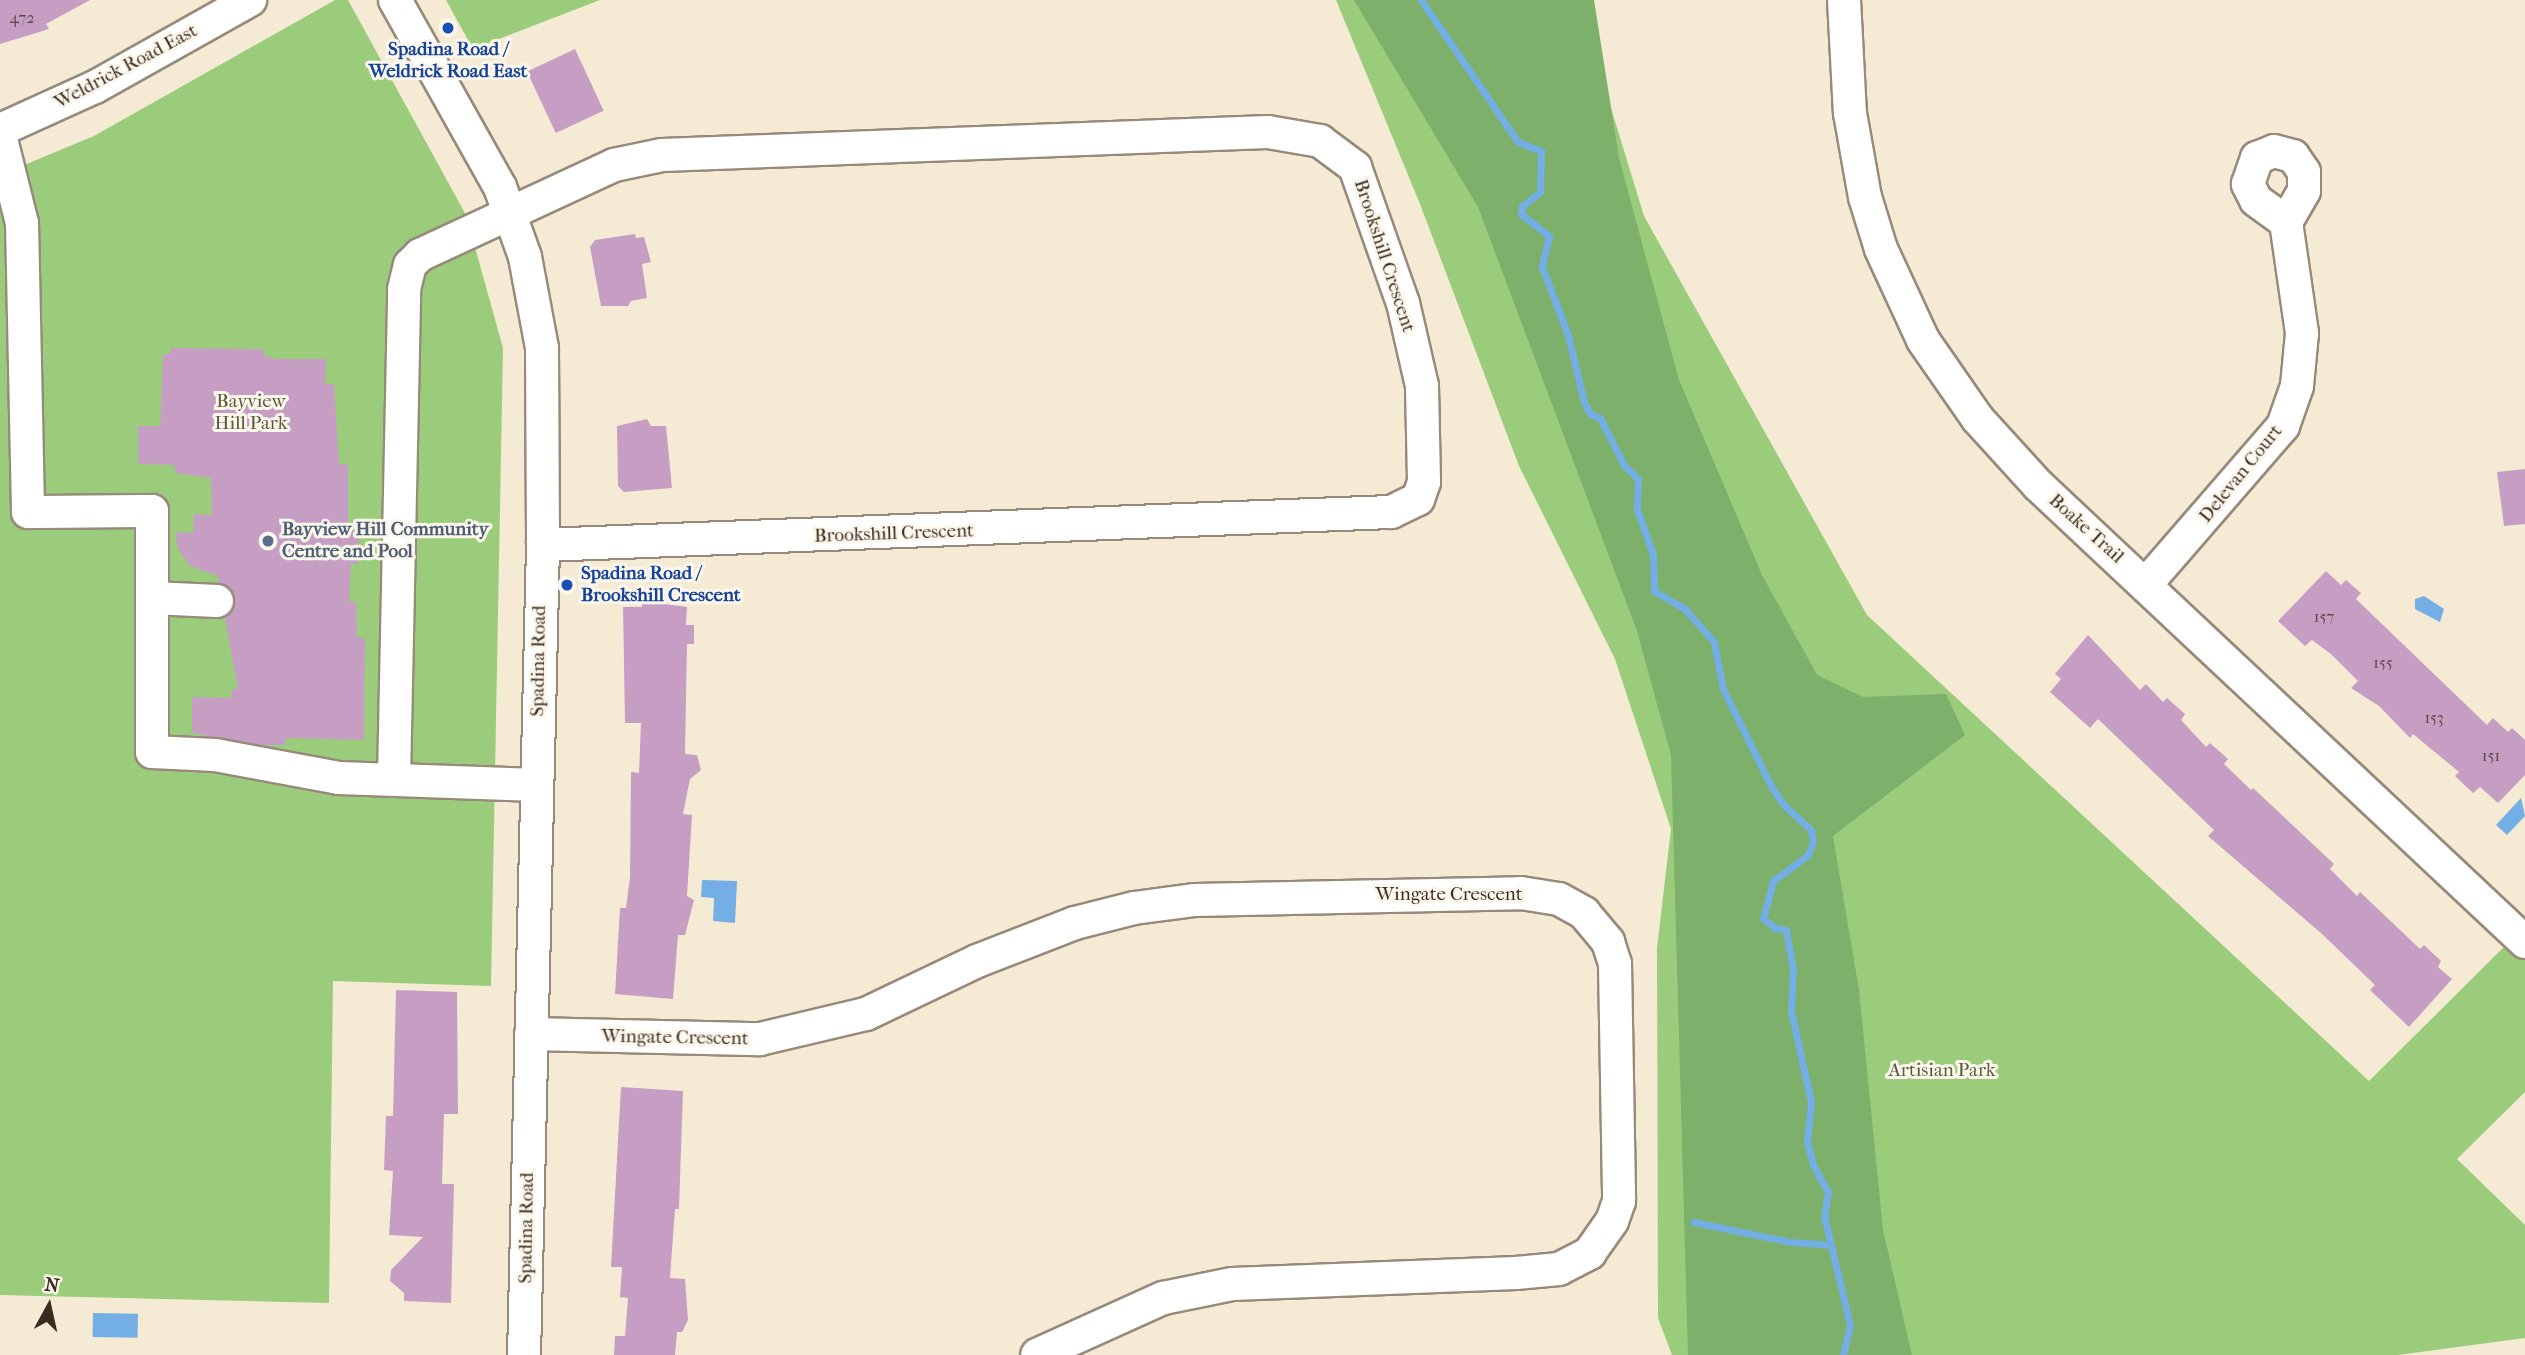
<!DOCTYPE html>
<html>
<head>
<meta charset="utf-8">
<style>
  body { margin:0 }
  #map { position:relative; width:2525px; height:1355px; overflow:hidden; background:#f5ebd5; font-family:"IM FELL French Canon",serif }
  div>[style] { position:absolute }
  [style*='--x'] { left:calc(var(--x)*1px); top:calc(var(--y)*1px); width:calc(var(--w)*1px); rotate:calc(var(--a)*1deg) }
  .green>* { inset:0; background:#9bcc7b }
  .forest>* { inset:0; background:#7cb06b }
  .water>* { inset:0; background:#73afe5; transform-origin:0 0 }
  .stream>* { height:7px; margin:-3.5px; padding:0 3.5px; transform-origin:3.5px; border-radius:3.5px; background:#73afe5 }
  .building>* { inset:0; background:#c69ec4; transform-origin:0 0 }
  .roads { filter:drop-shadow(2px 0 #988a7a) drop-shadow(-2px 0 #988a7a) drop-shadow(0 2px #988a7a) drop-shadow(0 -2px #988a7a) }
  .minor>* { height:32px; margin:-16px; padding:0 16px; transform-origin:16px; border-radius:16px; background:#fff }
  .dots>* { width:19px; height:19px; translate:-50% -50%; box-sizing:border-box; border:4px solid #fbf7ec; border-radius:50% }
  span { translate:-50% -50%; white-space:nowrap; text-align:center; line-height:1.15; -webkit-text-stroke:6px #fbf7ec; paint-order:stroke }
  .number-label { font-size:16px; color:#5e4748 }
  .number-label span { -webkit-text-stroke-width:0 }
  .transit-label { font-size:19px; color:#164399; font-weight:700 }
  .left { translate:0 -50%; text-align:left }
  .street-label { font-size:19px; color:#3b2a1e }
  .park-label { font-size:19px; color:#585b3a }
  .service-label { font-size:19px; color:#4e5e75; font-weight:700 }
  .north { position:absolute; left:14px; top:1271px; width:70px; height:70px; -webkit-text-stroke:5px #fbf7ec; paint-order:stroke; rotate:8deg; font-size:19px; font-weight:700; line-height:28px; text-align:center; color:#3b2a1e }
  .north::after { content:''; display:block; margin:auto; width:24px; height:32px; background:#3b2a1e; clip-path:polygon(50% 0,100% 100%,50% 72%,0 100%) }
</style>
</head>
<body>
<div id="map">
  <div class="green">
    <div style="clip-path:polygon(335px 0,348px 0,466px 215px,503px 348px,491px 986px,333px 981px,329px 1303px,0 1295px,0 175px,94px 136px)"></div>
    <div style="clip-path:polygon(446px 0,600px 0,473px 49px)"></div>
    <div style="clip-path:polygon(1336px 0,1578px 0,1644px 216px,1867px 615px,2369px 1081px,2517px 934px,2525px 942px,2525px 1092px,2457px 1159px,2525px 1225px,2525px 1338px,2398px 1355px,1672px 1355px,1658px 1318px,1657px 948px,1671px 829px,1615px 659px,1519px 466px,1420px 204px)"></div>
  </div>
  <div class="forest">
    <div style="clip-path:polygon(1354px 0,1594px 0,1619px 158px,1679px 380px,1762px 575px,1817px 675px,1863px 697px,1946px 694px,1965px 735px,1833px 836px,1859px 990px,1883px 1230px,1912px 1355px,1688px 1355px,1671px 755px,1637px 631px,1478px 207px)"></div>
  </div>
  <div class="water">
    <div style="clip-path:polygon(2424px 596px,2444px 609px,2440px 622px,2415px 609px,2415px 599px)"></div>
    <div style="clip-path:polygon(2521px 798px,2525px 816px,2507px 835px,2496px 825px)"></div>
    <div style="clip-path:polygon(702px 880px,737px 881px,735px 923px,713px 921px,714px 898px,701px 897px)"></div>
    <div style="left:93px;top:1313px;width:45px;height:24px;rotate:1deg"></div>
  </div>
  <div class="stream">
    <div style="--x:1421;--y:0;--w:172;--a:55.7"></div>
    <div style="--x:1518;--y:142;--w:25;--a:21"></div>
    <div style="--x:1541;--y:151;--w:41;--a:91.4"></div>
    <div style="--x:1540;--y:192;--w:23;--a:142"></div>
    <div style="--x:1522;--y:206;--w:8;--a:97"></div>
    <div style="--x:1521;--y:214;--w:36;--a:38"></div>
    <div style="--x:1549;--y:236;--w:32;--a:103"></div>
    <div style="--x:1542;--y:267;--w:73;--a:69.1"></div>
    <div style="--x:1568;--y:335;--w:69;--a:76.6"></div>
    <div style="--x:1584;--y:402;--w:13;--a:63"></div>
    <div style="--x:1590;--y:414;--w:11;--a:22"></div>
    <div style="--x:1600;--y:418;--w:53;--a:62.9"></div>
    <div style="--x:1624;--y:465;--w:20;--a:45"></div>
    <div style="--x:1638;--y:479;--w:30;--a:92"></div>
    <div style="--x:1637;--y:509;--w:49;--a:70.8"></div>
    <div style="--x:1653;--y:555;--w:36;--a:88"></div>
    <div style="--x:1654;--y:591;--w:36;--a:30"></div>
    <div style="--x:1685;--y:609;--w:44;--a:48.7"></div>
    <div style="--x:1714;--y:642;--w:48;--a:79.2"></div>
    <div style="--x:1723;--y:689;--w:108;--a:63.7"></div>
    <div style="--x:1771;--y:786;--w:23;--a:56"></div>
    <div style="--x:1784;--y:805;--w:37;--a:43"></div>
    <div style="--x:1811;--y:830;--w:12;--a:81"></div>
    <div style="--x:1813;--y:842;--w:14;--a:111"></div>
    <div style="--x:1808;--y:855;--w:44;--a:143.4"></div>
    <div style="--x:1773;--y:881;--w:38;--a:105"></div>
    <div style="--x:1763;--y:918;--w:16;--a:40"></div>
    <div style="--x:1775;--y:928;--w:11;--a:10"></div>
    <div style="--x:1786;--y:930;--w:41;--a:80.1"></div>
    <div style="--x:1793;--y:970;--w:41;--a:92.8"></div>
    <div style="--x:1791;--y:1011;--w:93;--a:77.6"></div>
    <div style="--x:1811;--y:1102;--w:40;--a:95.7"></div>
    <div style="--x:1807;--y:1142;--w:24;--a:75"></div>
    <div style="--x:1813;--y:1165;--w:31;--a:61"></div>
    <div style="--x:1828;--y:1192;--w:24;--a:99"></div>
    <div style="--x:1824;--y:1216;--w:112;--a:76.6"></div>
    <div style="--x:1850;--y:1325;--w:31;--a:103"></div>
    <div style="--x:1694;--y:1222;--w:99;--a:11.7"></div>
    <div style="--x:1791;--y:1242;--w:39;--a:4"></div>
  </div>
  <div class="building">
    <div style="clip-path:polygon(0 0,90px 0,46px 24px,49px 29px,0 44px)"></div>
    <div style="left:575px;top:49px;width:68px;height:53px;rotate:65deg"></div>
    <div style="clip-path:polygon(635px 234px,636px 238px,644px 237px,651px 262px,642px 264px,647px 298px,631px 301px,628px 306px,601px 306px,590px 247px,595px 240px)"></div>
    <div style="clip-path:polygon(170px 348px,264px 349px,264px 355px,275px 359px,326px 359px,325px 384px,334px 384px,339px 464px,348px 465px,348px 530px,359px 530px,358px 564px,351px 563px,349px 601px,356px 602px,357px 637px,365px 638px,364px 740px,286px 738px,285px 745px,261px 745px,192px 733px,192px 697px,231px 698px,232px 689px,238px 689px,225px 618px,235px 601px,227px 586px,218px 583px,218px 576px,190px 566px,178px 549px,175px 532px,193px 533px,194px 514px,212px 515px,211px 478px,175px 473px,175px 465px,138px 464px,138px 426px,160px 426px,163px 354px,170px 354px)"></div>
    <div style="clip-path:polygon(647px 419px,651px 426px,666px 426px,672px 488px,624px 492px,618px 486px,617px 426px)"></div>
    <div style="clip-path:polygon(2525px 469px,2525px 524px,2504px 526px,2497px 472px)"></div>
    <div style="clip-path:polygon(2326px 571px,2341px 585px,2346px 580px,2361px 593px,2356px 599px,2487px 725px,2493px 718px,2508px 732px,2512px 728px,2525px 740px,2525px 775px,2498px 803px,2480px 787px,2473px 793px,2455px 776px,2459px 772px,2413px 734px,2410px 738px,2379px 706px,2351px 688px,2358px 681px,2331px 654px,2312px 640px,2305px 646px,2278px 621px)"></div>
    <div style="clip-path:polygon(642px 601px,687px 607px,686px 625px,694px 625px,694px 644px,687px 644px,685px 754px,697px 755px,701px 770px,690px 779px,683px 814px,692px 815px,687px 896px,694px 900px,685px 935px,678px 935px,673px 999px,615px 994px,620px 908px,626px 908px,630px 877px,631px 772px,639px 773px,641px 723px,625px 723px,623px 607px,642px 607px)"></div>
    <div style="clip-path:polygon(2088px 635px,2140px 690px,2146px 684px,2163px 702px,2167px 698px,2185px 714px,2181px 720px,2206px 747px,2210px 743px,2228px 759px,2224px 764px,2251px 790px,2253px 788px,2334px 864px,2330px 869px,2357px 896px,2360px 892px,2420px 949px,2424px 945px,2441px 961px,2438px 967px,2452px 979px,2409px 1027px,2370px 990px,2375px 985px,2322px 934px,2208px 836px,2214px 830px,2098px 719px,2090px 728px,2050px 692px,2061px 679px,2055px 674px)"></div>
    <div style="clip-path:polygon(396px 990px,457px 992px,458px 1114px,444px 1114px,442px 1184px,454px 1184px,451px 1303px,404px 1301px,404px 1293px,390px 1281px,391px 1270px,423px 1237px,389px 1235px,393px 1171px,384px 1170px,386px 1116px,393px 1116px)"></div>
    <div style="clip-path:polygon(621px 1087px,683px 1091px,679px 1209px,675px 1209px,670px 1278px,685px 1279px,688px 1320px,682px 1332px,677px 1332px,675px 1355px,614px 1355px,615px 1336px,625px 1336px,628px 1298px,620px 1297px,622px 1267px,611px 1267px)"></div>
  </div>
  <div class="roads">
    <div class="minor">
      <div style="--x:395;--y:0;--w:214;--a:60.7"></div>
      <div style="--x:500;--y:187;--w:74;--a:70.3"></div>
      <div style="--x:525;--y:257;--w:93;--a:79.4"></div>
      <div style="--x:542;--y:348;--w:197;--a:89.7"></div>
      <div style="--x:543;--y:545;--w:810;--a:91.34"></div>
      <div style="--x:1844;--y:0;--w:113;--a:87"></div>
      <div style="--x:1850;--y:113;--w:85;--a:79.9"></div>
      <div style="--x:1865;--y:197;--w:54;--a:72.9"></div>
      <div style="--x:1881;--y:249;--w:100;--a:65.2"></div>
      <div style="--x:1923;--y:340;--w:96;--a:55.2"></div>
      <div style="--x:1978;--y:419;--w:89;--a:47.7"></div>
      <div style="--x:2038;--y:485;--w:668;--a:43.18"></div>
      <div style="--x:0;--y:130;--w:104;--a:-24.4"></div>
      <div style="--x:95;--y:87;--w:178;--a:-29.3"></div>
      <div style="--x:0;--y:135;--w:91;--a:76"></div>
      <div style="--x:22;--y:223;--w:289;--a:88.8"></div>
      <div style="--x:28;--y:512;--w:124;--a:-0.5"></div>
      <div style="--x:152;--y:511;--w:241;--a:90"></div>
      <div style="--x:152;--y:752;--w:63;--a:2.7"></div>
      <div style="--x:215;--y:755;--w:126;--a:10.5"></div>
      <div style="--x:339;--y:778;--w:198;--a:2"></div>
      <div style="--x:2274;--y:151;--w:20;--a:15"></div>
      <div style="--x:2293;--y:156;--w:19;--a:55"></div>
      <div style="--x:2304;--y:172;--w:19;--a:90"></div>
      <div style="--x:2304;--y:191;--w:36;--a:120"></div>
      <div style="--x:2286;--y:222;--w:37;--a:-144"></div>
      <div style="--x:2256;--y:200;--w:18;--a:-117"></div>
      <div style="--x:2248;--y:184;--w:28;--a:-71"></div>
      <div style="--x:2257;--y:158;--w:18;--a:-22"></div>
      <div style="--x:2147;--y:583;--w:208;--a:-49.1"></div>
      <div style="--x:2283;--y:426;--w:42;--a:-70.7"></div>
      <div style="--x:2297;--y:386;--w:53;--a:-84.6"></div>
      <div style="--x:2302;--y:333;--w:112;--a:-98.2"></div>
      <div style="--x:152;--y:598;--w:65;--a:2.6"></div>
      <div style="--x:394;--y:779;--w:490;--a:-88.8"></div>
      <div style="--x:404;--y:289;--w:25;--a:-76"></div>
      <div style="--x:410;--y:265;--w:14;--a:-45"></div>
      <div style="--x:420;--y:255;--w:214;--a:-24.9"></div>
      <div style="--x:614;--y:165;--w:49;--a:-11.8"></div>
      <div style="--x:662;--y:155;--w:606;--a:-2.17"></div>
      <div style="--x:1268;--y:132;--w:53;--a:9.8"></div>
      <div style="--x:1320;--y:141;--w:44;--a:36.6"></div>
      <div style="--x:1355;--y:167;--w:144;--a:70.6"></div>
      <div style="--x:1403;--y:303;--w:85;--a:77.1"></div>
      <div style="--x:1422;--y:386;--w:96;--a:88.8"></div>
      <div style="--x:1424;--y:482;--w:18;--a:109"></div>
      <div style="--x:1418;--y:499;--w:30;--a:154"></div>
      <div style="--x:1391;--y:512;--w:849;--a:177.77"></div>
      <div style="--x:531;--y:1034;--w:229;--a:1.3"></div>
      <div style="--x:760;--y:1039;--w:109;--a:-13.3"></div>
      <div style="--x:866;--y:1014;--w:123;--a:-25.5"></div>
      <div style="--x:977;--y:961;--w:105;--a:-21.2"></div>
      <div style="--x:1075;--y:923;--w:61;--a:-14.3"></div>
      <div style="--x:1134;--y:908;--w:62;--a:-7.5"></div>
      <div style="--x:1195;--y:900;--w:326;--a:-1.2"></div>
      <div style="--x:1521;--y:893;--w:38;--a:9"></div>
      <div style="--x:1559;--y:899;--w:29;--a:29"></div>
      <div style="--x:1584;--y:913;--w:38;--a:50"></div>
      <div style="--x:1608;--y:942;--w:23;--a:72"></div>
      <div style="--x:1615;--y:964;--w:237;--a:89"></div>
      <div style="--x:1619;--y:1201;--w:21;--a:109"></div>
      <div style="--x:1612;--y:1221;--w:39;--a:125"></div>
      <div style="--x:1590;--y:1253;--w:35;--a:153"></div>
      <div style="--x:1559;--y:1269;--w:43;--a:174.7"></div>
      <div style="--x:1516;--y:1273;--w:284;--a:177.8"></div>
      <div style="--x:1232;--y:1284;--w:70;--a:168.5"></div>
      <div style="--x:1163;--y:1298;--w:138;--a:155.7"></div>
    </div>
  </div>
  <div class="dots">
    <div style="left:448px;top:28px;background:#1a4fb4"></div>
    <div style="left:268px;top:541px;background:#5c6f8a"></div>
    <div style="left:567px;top:585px;background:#1a4fb4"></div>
  </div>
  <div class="number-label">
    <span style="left:22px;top:18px">472</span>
    <span style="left:2324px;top:617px">157</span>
    <span style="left:2383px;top:663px">155</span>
    <span style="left:2434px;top:718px">153</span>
    <span style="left:2491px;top:756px">151</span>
  </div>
  <div class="transit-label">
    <span style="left:448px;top:61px">Spadina Road /<br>Weldrick Road East</span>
    <span class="left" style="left:581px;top:585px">Spadina Road /<br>Brookshill Crescent</span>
  </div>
  <div class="street-label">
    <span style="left:126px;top:67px;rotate:-28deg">Weldrick Road East</span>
    <span style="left:1384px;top:256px;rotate:72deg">Brookshill Crescent</span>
    <span style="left:2241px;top:474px;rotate:-51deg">Delevan Court</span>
    <span style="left:2086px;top:529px;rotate:42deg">Boake Trail</span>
    <span style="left:894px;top:534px;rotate:-2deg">Brookshill Crescent</span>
    <span style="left:539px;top:661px;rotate:-89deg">Spadina Road</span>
    <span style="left:1449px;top:895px">Wingate Crescent</span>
    <span style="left:675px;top:1038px;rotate:1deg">Wingate Crescent</span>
    <span style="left:527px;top:1228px;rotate:-89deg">Spadina Road</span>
  </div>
  <div class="park-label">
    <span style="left:251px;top:413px">Bayview<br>Hill Park</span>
    <span style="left:1942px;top:1071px">Artisian Park</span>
  </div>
  <div class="service-label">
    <span class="left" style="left:282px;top:541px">Bayview Hill Community<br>Centre and Pool</span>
  </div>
  <div class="north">N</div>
</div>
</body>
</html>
